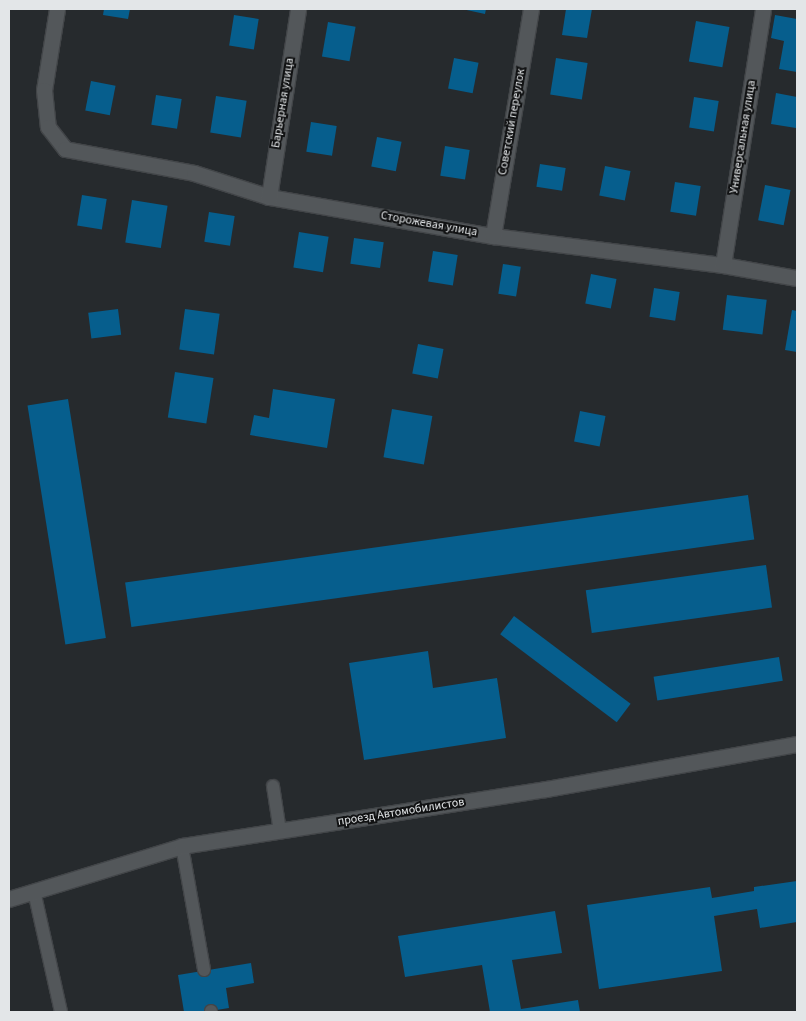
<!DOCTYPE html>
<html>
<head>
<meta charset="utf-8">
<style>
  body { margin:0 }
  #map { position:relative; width:806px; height:1021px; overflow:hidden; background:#262a2d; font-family:"Source Sans 3",sans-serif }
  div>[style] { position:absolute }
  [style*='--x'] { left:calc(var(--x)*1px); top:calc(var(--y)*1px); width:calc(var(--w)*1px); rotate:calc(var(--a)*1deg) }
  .building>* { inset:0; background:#065e8d; transform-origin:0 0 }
  .roads { filter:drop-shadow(1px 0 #424548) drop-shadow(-1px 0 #424548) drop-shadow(0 1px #424548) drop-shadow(0 -1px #424548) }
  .lane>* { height:12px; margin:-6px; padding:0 6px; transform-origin:6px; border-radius:6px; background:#53575a }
  .street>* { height:15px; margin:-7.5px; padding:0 7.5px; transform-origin:7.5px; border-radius:7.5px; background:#53575a }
  .secondary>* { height:15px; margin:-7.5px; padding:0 7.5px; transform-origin:7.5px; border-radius:7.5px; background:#53575a }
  span { translate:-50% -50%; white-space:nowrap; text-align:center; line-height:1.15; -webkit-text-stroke:4px #111213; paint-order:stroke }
  .street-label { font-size:12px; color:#e3e6e8 }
  .frame { position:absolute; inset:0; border:10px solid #e3e6e8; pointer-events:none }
</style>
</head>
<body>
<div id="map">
  <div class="building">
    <div style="clip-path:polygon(104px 9px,130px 9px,128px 19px,103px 15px)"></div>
    <div style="clip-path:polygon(462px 9px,486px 9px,485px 14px)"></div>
    <div style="clip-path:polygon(566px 9px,592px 9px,587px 38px,562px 35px)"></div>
    <div style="left:234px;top:15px;width:25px;height:31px;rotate:9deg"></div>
    <div style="clip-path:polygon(775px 15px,797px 19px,797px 72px,779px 69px,784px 41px,771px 38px)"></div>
    <div style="left:696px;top:21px;width:34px;height:41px;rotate:10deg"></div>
    <div style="left:328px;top:22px;width:28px;height:35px;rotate:10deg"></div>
    <div style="left:454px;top:58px;width:25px;height:31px;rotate:11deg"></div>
    <div style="left:556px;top:58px;width:32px;height:37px;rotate:9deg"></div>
    <div style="left:91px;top:81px;width:25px;height:30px;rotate:11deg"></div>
    <div style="clip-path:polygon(776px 93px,797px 97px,796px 128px,771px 124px)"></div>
    <div style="left:156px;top:95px;width:26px;height:30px;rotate:9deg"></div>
    <div style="left:216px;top:96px;width:31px;height:37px;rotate:9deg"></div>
    <div style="left:694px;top:97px;width:25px;height:31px;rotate:9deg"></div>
    <div style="left:311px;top:122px;width:26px;height:30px;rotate:9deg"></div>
    <div style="left:377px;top:137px;width:25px;height:30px;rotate:11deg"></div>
    <div style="left:445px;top:146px;width:25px;height:30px;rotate:9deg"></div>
    <div style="left:540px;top:164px;width:26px;height:23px;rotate:9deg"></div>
    <div style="left:605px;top:166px;width:26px;height:30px;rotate:11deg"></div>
    <div style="left:675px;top:182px;width:26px;height:30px;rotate:9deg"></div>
    <div style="left:765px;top:185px;width:26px;height:36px;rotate:11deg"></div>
    <div style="left:82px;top:195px;width:25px;height:31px;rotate:9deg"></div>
    <div style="left:132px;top:200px;width:36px;height:43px;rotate:9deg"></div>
    <div style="left:209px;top:212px;width:26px;height:30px;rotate:9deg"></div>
    <div style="left:299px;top:232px;width:30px;height:36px;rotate:9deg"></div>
    <div style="left:354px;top:238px;width:30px;height:26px;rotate:8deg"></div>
    <div style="left:433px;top:251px;width:25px;height:31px;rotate:9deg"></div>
    <div style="left:503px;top:264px;width:18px;height:30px;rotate:9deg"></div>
    <div style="left:591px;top:274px;width:26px;height:30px;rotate:11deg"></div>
    <div style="left:654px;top:288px;width:26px;height:29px;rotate:9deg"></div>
    <div style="left:727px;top:295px;width:40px;height:35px;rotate:7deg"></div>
    <div style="left:118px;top:309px;width:26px;height:30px;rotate:83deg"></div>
    <div style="left:185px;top:309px;width:35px;height:41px;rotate:8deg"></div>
    <div style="clip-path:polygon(792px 310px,797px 311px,797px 352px,785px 350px)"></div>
    <div style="left:418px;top:344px;width:26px;height:30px;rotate:11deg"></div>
    <div style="left:175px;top:372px;width:39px;height:46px;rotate:9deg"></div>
    <div style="clip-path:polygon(273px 389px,335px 399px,327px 448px,250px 435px,254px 415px,269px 418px)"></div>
    <div style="left:68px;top:399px;width:242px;height:41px;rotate:81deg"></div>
    <div style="left:392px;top:409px;width:41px;height:49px;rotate:10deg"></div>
    <div style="left:580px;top:411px;width:26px;height:31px;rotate:11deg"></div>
    <div style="left:748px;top:495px;width:45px;height:629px;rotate:82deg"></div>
    <div style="left:766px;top:565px;width:43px;height:182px;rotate:82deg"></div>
    <div style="left:514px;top:616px;width:146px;height:23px;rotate:37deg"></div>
    <div style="clip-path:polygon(428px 651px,433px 688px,497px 678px,506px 738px,364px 760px,349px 663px)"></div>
    <div style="left:779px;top:657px;width:24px;height:127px;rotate:81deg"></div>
    <div style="clip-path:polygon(797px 881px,797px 922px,760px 928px,757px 909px,714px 916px,722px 971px,599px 989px,587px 905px,710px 887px,712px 898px,754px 891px,754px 887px)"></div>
    <div style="clip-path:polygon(555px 911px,562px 953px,512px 960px,521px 1009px,578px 1000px,580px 1012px,490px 1012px,482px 965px,405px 977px,398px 936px)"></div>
    <div style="clip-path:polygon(251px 963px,254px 983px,226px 988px,229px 1008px,204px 1012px,184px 1012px,178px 975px)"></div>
  </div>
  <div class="roads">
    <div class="lane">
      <div style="--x:273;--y:786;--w:46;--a:81.2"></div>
      <div style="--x:182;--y:846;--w:126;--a:79.9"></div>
      <div style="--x:34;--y:891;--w:124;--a:77.4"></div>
      <div style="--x:211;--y:1011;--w:1;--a:90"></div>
    </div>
    <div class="street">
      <div style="--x:57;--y:9;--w:82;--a:99.1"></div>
      <div style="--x:44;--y:90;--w:37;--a:84"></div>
      <div style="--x:48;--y:127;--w:28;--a:52"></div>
      <div style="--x:65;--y:149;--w:131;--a:10.5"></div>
      <div style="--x:194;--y:173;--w:79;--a:17.7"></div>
      <div style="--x:269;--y:197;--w:227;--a:9.9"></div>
      <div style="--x:493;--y:236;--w:232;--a:7.2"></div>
      <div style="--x:723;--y:265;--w:75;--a:10"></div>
      <div style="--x:269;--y:197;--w:190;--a:-81.2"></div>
      <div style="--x:493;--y:236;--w:230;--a:-80.5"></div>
      <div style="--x:723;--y:265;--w:259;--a:-81.1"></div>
    </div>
    <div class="secondary">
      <div style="--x:9;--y:899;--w:181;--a:-17"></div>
      <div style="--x:182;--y:846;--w:368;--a:-8.9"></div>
      <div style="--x:546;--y:789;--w:255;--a:-10.2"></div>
    </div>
  </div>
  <div class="street-label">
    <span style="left:283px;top:103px;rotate:-81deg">Барьерная улица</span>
    <span style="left:512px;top:122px;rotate:-80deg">Советский переулок</span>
    <span style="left:743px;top:137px;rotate:-81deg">Универсальная улица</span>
    <span style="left:429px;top:224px;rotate:10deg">Сторожевая улица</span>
    <span style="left:401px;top:812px;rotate:-9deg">проезд Автомобилистов</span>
  </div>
  <div class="frame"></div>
</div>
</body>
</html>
